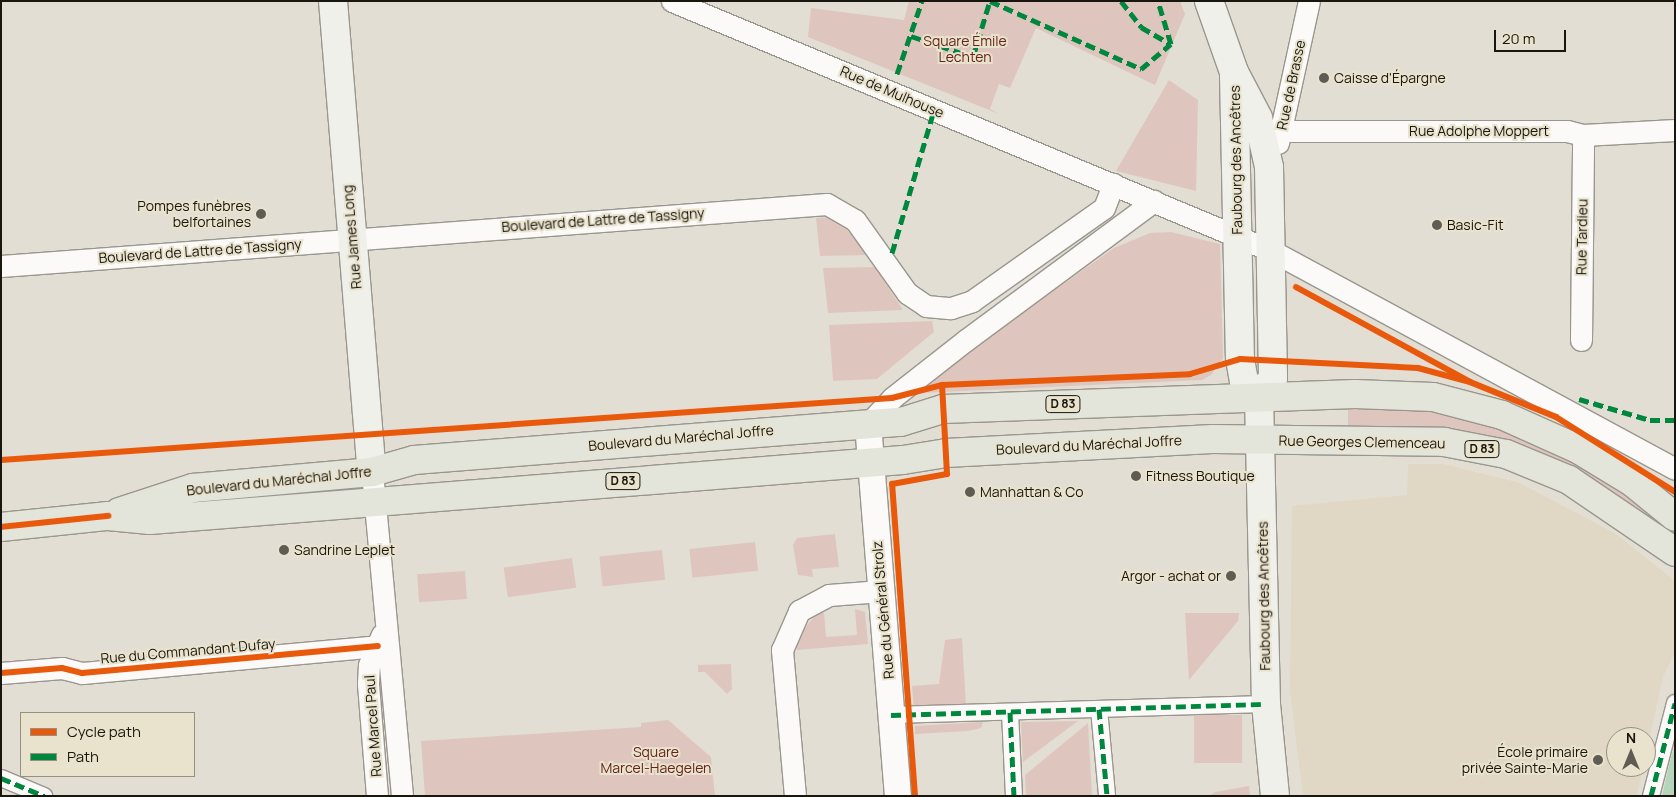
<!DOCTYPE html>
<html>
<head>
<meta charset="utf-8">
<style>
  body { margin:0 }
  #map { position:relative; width:1676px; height:797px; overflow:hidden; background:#e3ded3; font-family:Manrope,sans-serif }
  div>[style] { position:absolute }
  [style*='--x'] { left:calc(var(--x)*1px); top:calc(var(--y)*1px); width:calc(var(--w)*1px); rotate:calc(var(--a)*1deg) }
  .built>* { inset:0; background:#e0d8c4 }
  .green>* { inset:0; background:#dec6be; transform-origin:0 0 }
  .water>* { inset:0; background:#b5d6ba }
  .roads { filter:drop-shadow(1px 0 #9a968e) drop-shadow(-1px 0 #9a968e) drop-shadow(0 1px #9a968e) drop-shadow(0 -1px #9a968e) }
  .pedestrian>* { height:16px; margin:-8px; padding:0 8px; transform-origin:8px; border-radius:8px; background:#fbfaf8 }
  .minor>* { height:21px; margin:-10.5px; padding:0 10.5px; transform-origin:10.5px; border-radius:10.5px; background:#fbfaf8 }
  .tertiary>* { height:26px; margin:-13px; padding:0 13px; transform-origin:13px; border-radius:13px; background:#fbfaf8 }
  .secondary>* { height:28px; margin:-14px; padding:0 14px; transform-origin:14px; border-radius:14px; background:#eff0ea }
  .primary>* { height:28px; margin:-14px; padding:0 14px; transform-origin:14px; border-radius:14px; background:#e3e5db }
  .quiet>* { height:5px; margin-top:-2.5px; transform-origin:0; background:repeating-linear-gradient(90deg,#00873e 0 10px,transparent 0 15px) }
  .cycleway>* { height:6px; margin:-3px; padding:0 3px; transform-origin:3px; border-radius:3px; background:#e8590c }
  .dots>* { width:14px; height:14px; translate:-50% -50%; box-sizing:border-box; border:2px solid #e9e2cd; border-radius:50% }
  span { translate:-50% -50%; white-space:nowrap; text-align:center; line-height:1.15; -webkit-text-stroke:4px #e9e2cd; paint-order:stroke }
  .shield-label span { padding:1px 4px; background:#e9e2cd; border:1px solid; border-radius:4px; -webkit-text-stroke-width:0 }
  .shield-label { font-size:12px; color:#18160e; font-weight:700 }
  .park-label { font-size:14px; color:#66231a }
  .poi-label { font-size:14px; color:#18160e }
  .left { translate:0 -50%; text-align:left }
  .right { translate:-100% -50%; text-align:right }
  .street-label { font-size:14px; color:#18160e }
  .frame { position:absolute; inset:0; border:2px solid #18160e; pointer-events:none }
  .legend { position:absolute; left:20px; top:712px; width:175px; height:65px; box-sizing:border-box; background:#e9e2cd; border:1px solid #959081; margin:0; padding:6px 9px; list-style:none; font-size:15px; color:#18160e }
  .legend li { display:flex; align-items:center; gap:10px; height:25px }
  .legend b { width:25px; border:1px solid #959081 }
  .north { position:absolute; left:1606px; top:727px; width:50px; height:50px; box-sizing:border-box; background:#e9e2cd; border:1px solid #959081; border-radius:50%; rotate:0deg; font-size:14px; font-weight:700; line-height:20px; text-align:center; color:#18160e }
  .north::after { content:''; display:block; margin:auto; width:18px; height:22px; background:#5f5c53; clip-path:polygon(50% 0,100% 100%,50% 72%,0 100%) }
  .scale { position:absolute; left:1494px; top:30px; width:72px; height:22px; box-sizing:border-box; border:2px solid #18160e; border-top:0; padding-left:6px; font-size:15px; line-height:18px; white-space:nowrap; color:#18160e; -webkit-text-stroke:4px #e9e2cd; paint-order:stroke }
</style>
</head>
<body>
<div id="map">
  <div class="built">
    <div style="clip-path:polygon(1408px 464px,1443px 464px,1520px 483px,1616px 534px,1675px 581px,1675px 653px,1663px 677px,1646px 754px,1646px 737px,1616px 737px,1616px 767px,1643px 767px,1637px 796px,1303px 796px,1290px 691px,1292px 506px,1407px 495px)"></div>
  </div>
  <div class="green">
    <div style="clip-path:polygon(909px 1px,1180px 1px,1185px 14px,1155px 85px,1036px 28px,1010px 88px,999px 84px,990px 109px,999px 114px,808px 37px,811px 8px,904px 20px)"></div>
    <div style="clip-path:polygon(1169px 80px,1198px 100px,1196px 191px,1116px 171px)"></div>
    <div style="clip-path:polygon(836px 217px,869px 255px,820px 256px,816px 218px)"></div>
    <div style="clip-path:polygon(1171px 232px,1220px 244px,1223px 358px,1211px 375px,1202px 380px,920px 393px,971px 349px,1114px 248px,1150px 233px)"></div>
    <div style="clip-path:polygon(875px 267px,903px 310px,828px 313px,823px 268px)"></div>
    <div style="clip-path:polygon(932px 321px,934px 332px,877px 379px,833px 381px,829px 325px)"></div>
    <div style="clip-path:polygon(1348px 409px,1438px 412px,1519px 435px,1583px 462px,1661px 516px,1656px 522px,1595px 482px,1462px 432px,1348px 429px)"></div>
    <div style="clip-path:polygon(835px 534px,839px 567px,812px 569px,813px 577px,798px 575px,793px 545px,797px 538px)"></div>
    <div style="left:755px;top:542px;width:29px;height:66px;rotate:84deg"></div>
    <div style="left:662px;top:550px;width:30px;height:63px;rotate:84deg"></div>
    <div style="left:572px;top:558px;width:30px;height:69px;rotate:82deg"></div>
    <div style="left:465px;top:571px;width:28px;height:48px;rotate:86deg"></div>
    <div style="clip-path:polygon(855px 609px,865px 612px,868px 644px,797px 650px,796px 639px,817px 613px,824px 613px,826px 637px,857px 635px)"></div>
    <div style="clip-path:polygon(1185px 613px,1239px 613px,1238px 621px,1189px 680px)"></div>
    <div style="clip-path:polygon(962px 638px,966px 706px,914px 709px,912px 686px,939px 684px,945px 640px)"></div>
    <div style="clip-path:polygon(731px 664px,732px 689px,727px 694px,705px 672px,698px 672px,698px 665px)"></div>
    <div style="left:1194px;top:715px;width:48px;height:48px"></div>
    <div style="clip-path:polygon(668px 720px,711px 757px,715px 796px,425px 796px,421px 741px,641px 727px,641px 723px)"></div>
    <div style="clip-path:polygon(1078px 721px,1023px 762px,1021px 722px)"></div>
    <div style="clip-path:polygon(983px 722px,981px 728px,968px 731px,915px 734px,915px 726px)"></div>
    <div style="clip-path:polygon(1088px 723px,1092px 796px,1026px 796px,1025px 775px)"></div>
    <div style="clip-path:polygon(1249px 786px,1250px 796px,1209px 796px,1215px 792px)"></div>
  </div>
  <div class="water">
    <div style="clip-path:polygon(1675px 745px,1675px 796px,1662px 796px,1670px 761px)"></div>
  </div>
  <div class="roads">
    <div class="pedestrian">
      <div style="--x:1099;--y:709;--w:87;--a:84.7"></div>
      <div style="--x:1010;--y:712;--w:84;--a:87.3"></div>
      <div style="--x:891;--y:715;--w:375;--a:-1.7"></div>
      <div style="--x:1;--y:778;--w:47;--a:22.7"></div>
      <div style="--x:1651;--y:796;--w:96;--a:-75.5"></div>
    </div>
    <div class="minor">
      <div style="--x:672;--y:1;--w:650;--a:22.62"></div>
      <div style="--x:1272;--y:251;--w:458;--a:28.4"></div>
      <div style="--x:1283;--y:131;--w:284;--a:0"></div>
      <div style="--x:1567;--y:131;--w:16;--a:14"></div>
      <div style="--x:1583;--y:135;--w:92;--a:-3.1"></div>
      <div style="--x:1278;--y:143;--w:145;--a:-77.7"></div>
      <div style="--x:1;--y:266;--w:828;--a:-4.29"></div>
      <div style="--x:827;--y:204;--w:32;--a:30"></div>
      <div style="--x:855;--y:220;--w:90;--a:54.5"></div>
      <div style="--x:907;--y:293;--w:23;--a:34"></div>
      <div style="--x:926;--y:306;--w:25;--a:5"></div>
      <div style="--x:951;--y:308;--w:22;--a:-18"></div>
      <div style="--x:972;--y:301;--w:161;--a:-35.2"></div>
      <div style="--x:1104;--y:208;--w:26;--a:-69"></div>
      <div style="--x:1581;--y:340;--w:205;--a:-89.4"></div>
      <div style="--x:868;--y:424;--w:35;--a:-47"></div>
      <div style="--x:892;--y:398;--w:94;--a:-38.1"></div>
      <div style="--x:966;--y:340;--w:234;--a:-36.5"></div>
      <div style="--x:372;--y:472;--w:325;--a:84.7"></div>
      <div style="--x:1;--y:673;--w:61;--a:-4.7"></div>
      <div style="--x:62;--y:668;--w:21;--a:14"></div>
      <div style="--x:82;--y:673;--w:297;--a:-5.2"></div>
      <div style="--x:377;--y:796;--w:113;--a:-94.6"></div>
      <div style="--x:368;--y:683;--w:18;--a:-87"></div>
      <div style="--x:369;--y:665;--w:33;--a:-67"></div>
      <div style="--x:795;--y:796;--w:147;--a:-95.1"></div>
      <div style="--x:782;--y:650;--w:43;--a:-66.4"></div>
      <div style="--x:799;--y:611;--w:34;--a:-28"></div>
      <div style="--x:829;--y:595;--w:52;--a:-4.4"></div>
    </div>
    <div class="tertiary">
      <div style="--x:868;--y:424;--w:373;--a:85.4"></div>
    </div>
    <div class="secondary">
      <div style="--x:333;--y:1;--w:473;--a:85.3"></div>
      <div style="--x:1209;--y:1;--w:75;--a:70.6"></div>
      <div style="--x:1234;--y:72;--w:52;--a:62.4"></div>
      <div style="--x:1258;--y:118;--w:50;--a:77.3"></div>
      <div style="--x:1269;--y:167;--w:211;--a:88.9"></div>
      <div style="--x:1273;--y:378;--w:23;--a:128"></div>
      <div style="--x:1259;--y:396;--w:308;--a:88.7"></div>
      <div style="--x:1266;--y:704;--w:92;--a:84.4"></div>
      <div style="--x:1234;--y:75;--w:284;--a:88.8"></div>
      <div style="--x:1240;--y:359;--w:22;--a:80"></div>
      <div style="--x:1244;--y:381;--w:21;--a:45"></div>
    </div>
    <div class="primary">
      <div style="--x:119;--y:512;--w:78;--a:-18"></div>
      <div style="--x:193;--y:488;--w:180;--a:-5.1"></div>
      <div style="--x:372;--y:472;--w:44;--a:-15.9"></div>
      <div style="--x:414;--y:460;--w:488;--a:-4.5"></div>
      <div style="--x:901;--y:422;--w:44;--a:-17.2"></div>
      <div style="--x:943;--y:409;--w:412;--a:-2.1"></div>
      <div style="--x:1355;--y:394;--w:78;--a:2.2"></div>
      <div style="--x:1433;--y:397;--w:71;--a:14.6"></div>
      <div style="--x:1502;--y:415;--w:83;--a:24.1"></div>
      <div style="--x:1578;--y:449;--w:63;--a:31.4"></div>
      <div style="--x:1632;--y:482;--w:55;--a:39.1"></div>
      <div style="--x:1;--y:527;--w:108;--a:-5.9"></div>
      <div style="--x:108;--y:516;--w:42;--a:5.4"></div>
      <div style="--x:150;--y:520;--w:755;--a:-4.56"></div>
      <div style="--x:903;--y:460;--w:44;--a:-9.2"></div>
      <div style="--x:946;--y:453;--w:267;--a:-3"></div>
      <div style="--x:1213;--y:439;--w:231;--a:0.7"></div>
      <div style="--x:1444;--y:442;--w:63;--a:11"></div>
      <div style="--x:1506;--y:454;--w:68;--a:22.4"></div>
      <div style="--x:1569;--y:480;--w:128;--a:34.2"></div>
    </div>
  </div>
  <div class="quiet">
    <div style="--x:990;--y:1;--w:166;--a:24.2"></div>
    <div style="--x:1141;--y:69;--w:39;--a:-40"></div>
    <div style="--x:1121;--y:1;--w:33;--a:52"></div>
    <div style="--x:1141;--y:27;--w:34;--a:30"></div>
    <div style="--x:1171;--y:44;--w:45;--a:-106.8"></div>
    <div style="--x:911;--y:36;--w:65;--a:18.7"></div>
    <div style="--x:973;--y:57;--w:55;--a:-73.2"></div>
    <div style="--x:897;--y:74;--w:77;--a:-71.1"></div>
    <div style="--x:892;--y:253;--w:149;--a:-73.6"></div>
    <div style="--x:1579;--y:399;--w:74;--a:16.5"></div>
    <div style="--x:1650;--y:420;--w:25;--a:0"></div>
    <div style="--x:1099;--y:709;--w:87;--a:84.7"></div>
    <div style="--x:1010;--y:712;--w:84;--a:87.3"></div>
    <div style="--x:891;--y:715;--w:375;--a:-1.7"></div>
    <div style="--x:1;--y:778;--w:47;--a:22.7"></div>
    <div style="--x:1651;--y:796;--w:96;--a:-75.5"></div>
  </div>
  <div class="cycleway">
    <div style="--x:1296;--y:287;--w:198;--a:28.6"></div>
    <div style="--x:1470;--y:382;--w:93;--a:22.1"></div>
    <div style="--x:1556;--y:417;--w:141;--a:32.2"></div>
    <div style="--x:1;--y:460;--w:893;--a:-3.98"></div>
    <div style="--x:892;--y:398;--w:52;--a:-14.6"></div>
    <div style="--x:942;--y:385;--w:248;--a:-2.5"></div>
    <div style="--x:1190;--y:374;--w:52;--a:-16.7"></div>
    <div style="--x:1240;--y:359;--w:178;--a:2.9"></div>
    <div style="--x:1418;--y:368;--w:54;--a:15.1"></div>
    <div style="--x:1;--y:527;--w:108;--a:-5.9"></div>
    <div style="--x:1;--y:673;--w:61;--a:-4.7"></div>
    <div style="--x:62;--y:668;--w:21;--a:14"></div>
    <div style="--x:82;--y:673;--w:297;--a:-5.2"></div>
    <div style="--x:915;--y:796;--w:313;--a:-94.2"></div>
    <div style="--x:892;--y:484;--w:56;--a:-10.3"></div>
    <div style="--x:947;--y:474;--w:89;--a:-93.2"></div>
  </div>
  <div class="dots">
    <div style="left:1324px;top:78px;background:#5f5c53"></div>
    <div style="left:261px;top:214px;background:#5f5c53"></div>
    <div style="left:1437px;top:225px;background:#5f5c53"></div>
    <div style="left:1136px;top:476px;background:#5f5c53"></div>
    <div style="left:970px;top:492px;background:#5f5c53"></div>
    <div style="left:284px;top:550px;background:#5f5c53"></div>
    <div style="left:1231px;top:576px;background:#5f5c53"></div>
    <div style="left:1598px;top:760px;background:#5f5c53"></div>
  </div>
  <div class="shield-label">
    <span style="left:1063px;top:404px">D 83</span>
    <span style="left:1482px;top:449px">D 83</span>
    <span style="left:623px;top:481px">D 83</span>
  </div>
  <div class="park-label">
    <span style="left:965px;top:49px">Square Émile<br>Lechten</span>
    <span style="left:656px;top:760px">Square<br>Marcel-Haegelen</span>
  </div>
  <div class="poi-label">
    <span class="left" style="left:1334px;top:78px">Caisse d'Épargne</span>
    <span class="right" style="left:251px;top:214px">Pompes funèbres<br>belfortaines</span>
    <span class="left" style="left:1447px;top:225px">Basic-Fit</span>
    <span class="left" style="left:1146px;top:476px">Fitness Boutique</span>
    <span class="left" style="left:980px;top:492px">Manhattan &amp; Co</span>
    <span class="left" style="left:294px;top:550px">Sandrine Leplet</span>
    <span class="right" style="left:1221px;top:576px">Argor - achat or</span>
    <span class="right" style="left:1588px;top:760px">École primaire<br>privée Sainte-Marie</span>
  </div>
  <div class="street-label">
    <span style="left:1291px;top:85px;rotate:-78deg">Rue de Brasse</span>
    <span style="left:892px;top:92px;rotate:23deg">Rue de Mulhouse</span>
    <span style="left:1479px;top:131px">Rue Adolphe Moppert</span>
    <span style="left:1236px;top:160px;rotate:-91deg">Faubourg des Ancêtres</span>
    <span style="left:603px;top:220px;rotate:-4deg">Boulevard de Lattre de Tassigny</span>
    <span style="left:352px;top:237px;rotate:-95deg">Rue James Long</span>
    <span style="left:1582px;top:237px;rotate:-89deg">Rue Tardieu</span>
    <span style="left:200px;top:251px;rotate:-4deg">Boulevard de Lattre de Tassigny</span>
    <span style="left:681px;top:438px;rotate:-5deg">Boulevard du Maréchal Joffre</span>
    <span style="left:1362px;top:442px;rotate:1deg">Rue Georges Clemenceau</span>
    <span style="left:1089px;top:445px;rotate:-3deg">Boulevard du Maréchal Joffre</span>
    <span style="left:279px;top:481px;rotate:-6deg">Boulevard du Maréchal Joffre</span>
    <span style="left:1264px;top:596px;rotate:-91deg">Faubourg des Ancêtres</span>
    <span style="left:883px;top:610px;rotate:-95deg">Rue du Général Strolz</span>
    <span style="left:188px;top:651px;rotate:-5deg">Rue du Commandant Dufay</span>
    <span style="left:373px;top:726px;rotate:-94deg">Rue Marcel Paul</span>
  </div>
  <div class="frame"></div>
  <ul class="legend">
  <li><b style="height:6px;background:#e8590c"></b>Cycle path</li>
  <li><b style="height:6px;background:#00873e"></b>Path</li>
  </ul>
  <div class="north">N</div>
  <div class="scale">20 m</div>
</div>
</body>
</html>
